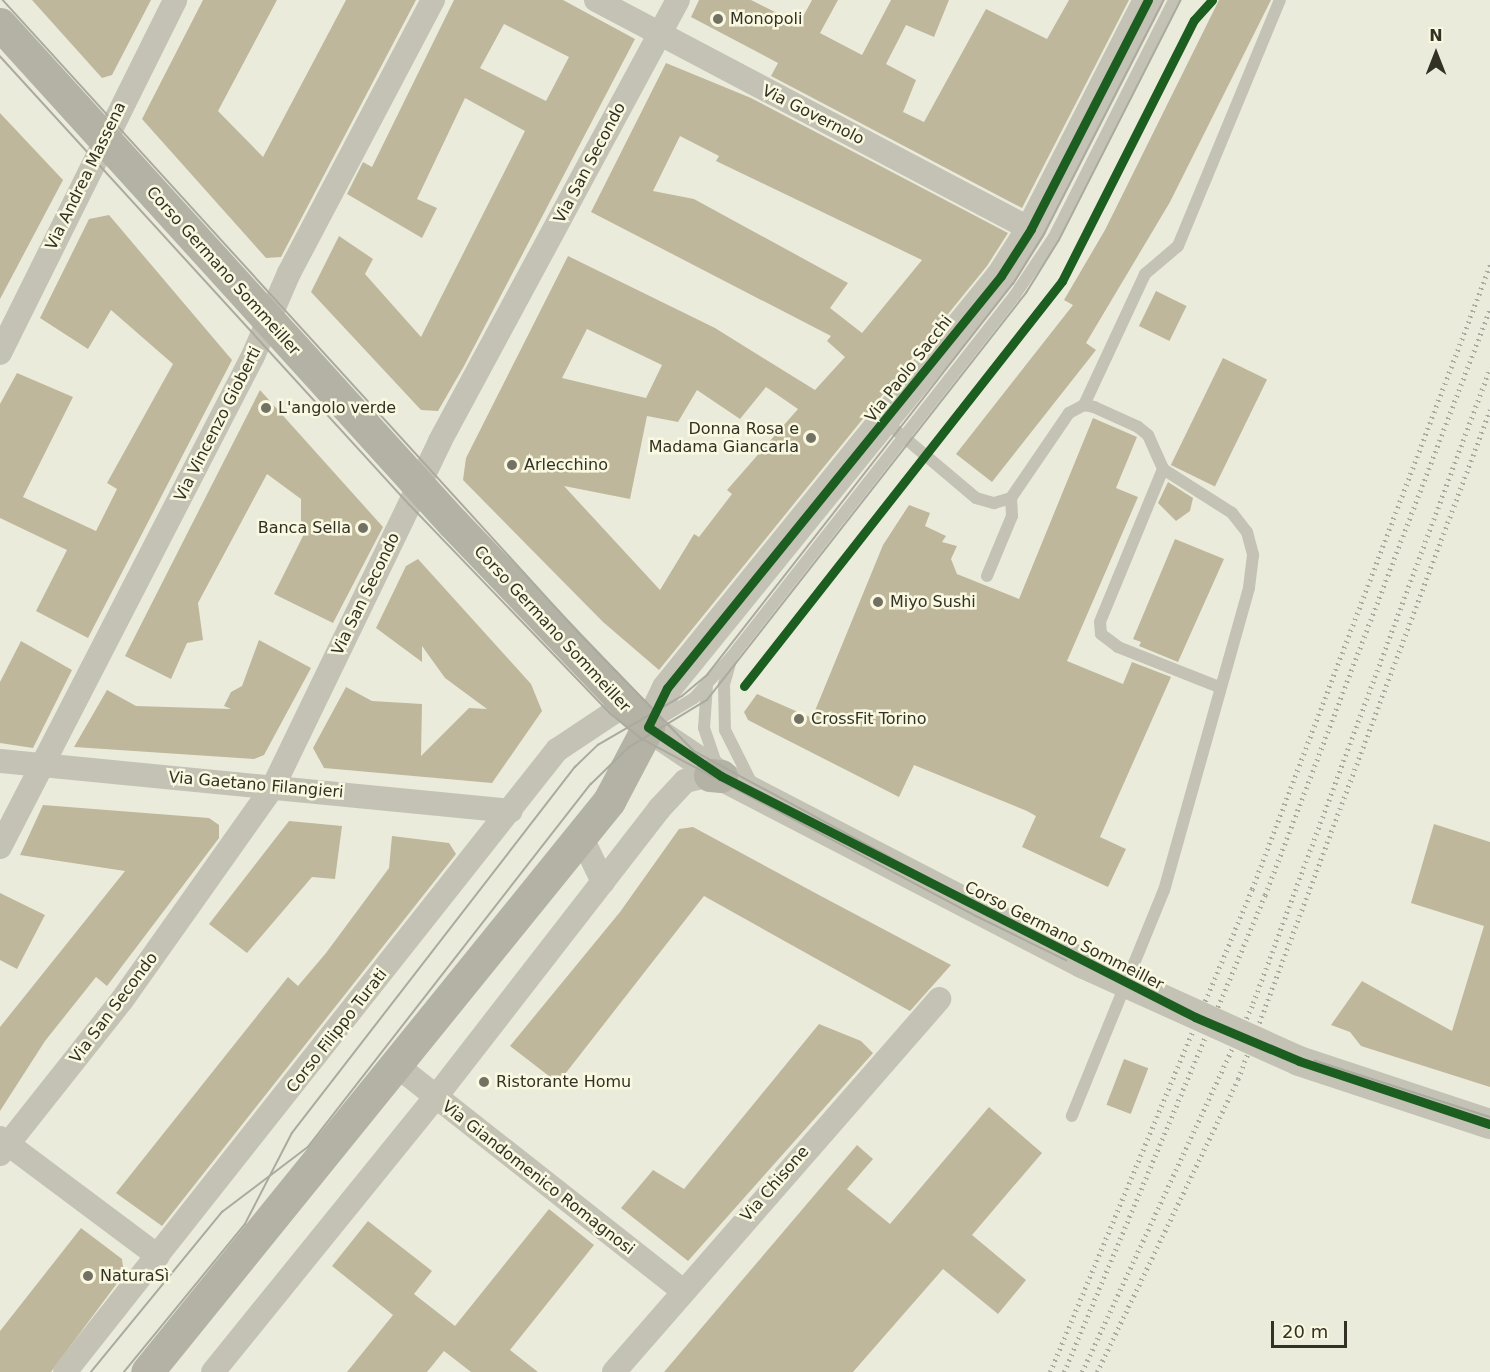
<!DOCTYPE html>
<html>
<head>
<meta charset="utf-8">
<style>
  body { margin:0 }
  #map { position:relative; width:1490px; height:1372px; overflow:hidden; background:#ebebdb; font-family:"DejaVu Sans",sans-serif }
  div>[style] { position:absolute }
  [style*='--x'] { left:calc(var(--x)*1px); top:calc(var(--y)*1px); width:calc(var(--w)*1px); rotate:calc(var(--a)*1deg) }
  .building>* { inset:0; background:#bfb79c; transform-origin:0 0 }
  .service>* { height:12px; margin:-6px; padding:0 6px; transform-origin:6px; border-radius:6px; background:#c3c2b5 }
  .minor>* { height:24px; margin:-12px; padding:0 12px; transform-origin:12px; border-radius:12px; background:#c3c2b5 }
  .tertiary>* { height:30px; margin:-15px; padding:0 15px; transform-origin:15px; border-radius:15px; background:#c3c2b5 }
  .secondary>* { height:33px; margin:-16.5px; padding:0 16.5px; transform-origin:16.5px; border-radius:16.5px; background:#b4b2a5 }
  .tram>* { height:1.5px; margin:-0.75px; padding:0 0.75px; transform-origin:0.75px; border-radius:0.75px; background:#abaa9f }
  .rail>* { height:4.5px; margin-top:-2.25px; transform-origin:0; background:repeating-linear-gradient(90deg,#abaa9f 0 1.5px,transparent 0 6px) }
  .tertiary-bridge>* { height:30px; margin:-15px; padding:0 15px; transform-origin:15px; border-radius:15px; background:#c3c2b5 }
  .cycleway>* { height:9px; margin:-4.5px; padding:0 4.5px; transform-origin:4.5px; border-radius:4.5px; background:#1b5e20 }
  .dots>* { width:16px; height:16px; translate:-50% -50%; box-sizing:border-box; border:3px solid #f9f9e1; border-radius:50% }
  span { translate:-50% -50%; white-space:nowrap; text-align:center; line-height:1.15; -webkit-text-stroke:5px #f9f9e1; paint-order:stroke }
  .poi-label { font-size:16px; color:#333024 }
  .left { translate:0 -50%; text-align:left }
  .right { translate:-100% -50%; text-align:right }
  .street-label { font-size:16px; color:#333024 }
  .north { position:absolute; left:1406px; top:24px; width:60px; height:60px; -webkit-text-stroke:4px #f9f9e1; paint-order:stroke; rotate:0deg; font-size:16px; font-weight:700; line-height:24px; text-align:center; color:#333024 }
  .north::after { content:''; display:block; margin:auto; width:21px; height:27px; background:#333024; clip-path:polygon(50% 0,100% 100%,50% 72%,0 100%) }
  .scale { position:absolute; left:1271px; top:1321px; width:76px; height:27px; box-sizing:border-box; border:3px solid #333024; border-top:0; padding-left:8px; font-size:18px; line-height:21px; white-space:nowrap; color:#333024; -webkit-text-stroke:4px #f9f9e1; paint-order:stroke }
</style>
</head>
<body>
<div id="map">
  <div class="building">
    <div style="clip-path:polygon(32px 0,151px 0,112px 75px,102px 78px)"></div>
    <div style="clip-path:polygon(203px 0,277px 0,218px 111px,263px 157px,346px 0,416px 0,281px 257px,266px 258px,142px 119px)"></div>
    <div style="clip-path:polygon(evenodd,454px 0,563px 0,635px 39px,464px 366px,438px 411px,421px 410px,311px 292px,339px 236px,373px 259px,365px 274px,421px 337px,525px 131px,465px 98px,417px 199px,437px 208px,422px 238px,347px 194px,363px 162px,372px 167px,454px 0,504px 24px,569px 57px,546px 101px,480px 68px,504px 24px)"></div>
    <div style="clip-path:polygon(699px 0,751px 0,799px 24px,812px 0,838px 0,820px 33px,862px 55px,891px 0,949px 0,934px 37px,906px 25px,886px 64px,916px 80px,903px 112px,924px 122px,986px 9px,1047px 39px,1069px 0,1129px 0,1022px 208px,771px 76px,778px 63px,691px 17px)"></div>
    <div style="clip-path:polygon(1219px 0,1271px 0,1170px 202px,1086px 343px,1096px 350px,992px 482px,956px 454px,1073px 305px,1064px 300px,1105px 230px)"></div>
    <div style="clip-path:polygon(evenodd,666px 63px,751px 98px,1008px 233px,987px 266px,659px 670px,603px 622px,463px 480px,466px 458px,568px 256px,715px 328px,815px 390px,845px 357px,827px 341px,831px 336px,591px 212px,666px 63px,680px 136px,719px 156px,716px 161px,922px 260px,862px 333px,830px 308px,848px 283px,694px 199px,653px 191px,680px 136px,666px 63px,587px 329px,662px 365px,646px 398px,562px 378px,587px 329px,666px 63px,766px 387px,798px 409px,727px 490px,732px 494px,699px 537px,694px 534px,660px 590px,564px 486px,630px 499px,647px 416px,678px 422px,697px 390px,740px 419px,766px 387px)"></div>
    <div style="clip-path:polygon(0 113px,63px 180px,0 299px)"></div>
    <div style="clip-path:polygon(109px 215px,232px 360px,88px 638px,36px 611px,67px 550px,0 518px,0 404px,17px 373px,73px 397px,23px 497px,96px 531px,117px 489px,107px 483px,173px 364px,111px 310px,88px 349px,40px 318px,89px 219px)"></div>
    <div style="left:1156px;top:291px;width:34px;height:39px;rotate:26deg"></div>
    <div style="left:1223px;top:358px;width:49px;height:119px;rotate:26deg"></div>
    <div style="clip-path:polygon(260px 390px,383px 527px,333px 623px,274px 594px,308px 526px,301px 521px,301px 499px,267px 474px,198px 603px,203px 640px,187px 643px,171px 679px,125px 656px)"></div>
    <div style="clip-path:polygon(1093px 418px,1137px 437px,1116px 488px,1138px 497px,1067px 661px,1123px 684px,1132px 662px,1171px 677px,1100px 837px,1126px 849px,1108px 887px,1022px 847px,1036px 816px,1027px 811px,914px 765px,899px 797px,748px 720px,744px 712px,757px 694px,812px 718px,883px 545px,909px 505px,930px 513px,925px 526px,946px 536px,942px 542px,957px 546px,951px 559px,957px 574px,1019px 599px)"></div>
    <div style="clip-path:polygon(1168px 482px,1193px 498px,1190px 511px,1176px 521px,1158px 503px)"></div>
    <div style="clip-path:polygon(1175px 539px,1224px 559px,1178px 662px,1139px 646px,1141px 642px,1133px 639px)"></div>
    <div style="clip-path:polygon(418px 559px,531px 684px,542px 711px,492px 783px,324px 768px,313px 748px,346px 687px,372px 701px,422px 704px,421px 756px,469px 708px,487px 709px,445px 678px,422px 646px,422px 662px,376px 628px,406px 566px)"></div>
    <div style="clip-path:polygon(259px 640px,311px 668px,264px 755px,254px 759px,74px 747px,107px 690px,136px 706px,231px 709px,224px 706px,231px 692px,242px 686px)"></div>
    <div style="clip-path:polygon(21px 641px,72px 670px,33px 748px,0 743px,0 682px)"></div>
    <div style="clip-path:polygon(43px 805px,209px 818px,219px 825px,219px 838px,107px 986px,96px 977px,45px 1041px,0 1111px,0 1027px,125px 871px,20px 855px)"></div>
    <div style="clip-path:polygon(289px 821px,342px 826px,335px 879px,312px 877px,247px 953px,209px 924px)"></div>
    <div style="clip-path:polygon(1434px 824px,1490px 842px,1490px 1087px,1361px 1046px,1350px 1032px,1331px 1025px,1362px 981px,1452px 1031px,1484px 926px,1411px 903px)"></div>
    <div style="clip-path:polygon(693px 827px,819px 895px,951px 965px,910px 1011px,704px 896px,558px 1083px,510px 1046px,620px 912px,679px 829px)"></div>
    <div style="clip-path:polygon(392px 836px,449px 843px,456px 854px,162px 1226px,116px 1193px,288px 977px,298px 986px,326px 953px,389px 868px)"></div>
    <div style="clip-path:polygon(0 893px,45px 915px,17px 969px,0 960px)"></div>
    <div style="clip-path:polygon(819px 1024px,861px 1041px,873px 1053px,688px 1261px,621px 1208px,653px 1170px,684px 1189px)"></div>
    <div style="left:1124px;top:1059px;width:26px;height:49px;rotate:21deg"></div>
    <div style="clip-path:polygon(989px 1107px,1042px 1153px,972px 1235px,1026px 1280px,998px 1314px,943px 1269px,853px 1372px,664px 1372px,857px 1145px,873px 1159px,847px 1189px,890px 1224px)"></div>
    <div style="clip-path:polygon(549px 1209px,594px 1245px,510px 1350px,538px 1372px,471px 1372px,444px 1351px,427px 1372px,347px 1372px,393px 1315px,332px 1266px,368px 1221px,432px 1271px,414px 1294px,455px 1326px)"></div>
    <div style="clip-path:polygon(81px 1228px,122px 1259px,124px 1274px,51px 1372px,0 1372px,0 1331px)"></div>
  </div>
  <div class="service">
    <div style="--x:1084;--y:405;--w:145;--a:-65"></div>
    <div style="--x:1145;--y:274;--w:43;--a:-40.3"></div>
    <div style="--x:1178;--y:246;--w:266;--a:-67.5"></div>
    <div style="--x:886;--y:422;--w:118;--a:40.2"></div>
    <div style="--x:976;--y:498;--w:19;--a:16"></div>
    <div style="--x:994;--y:503;--w:18;--a:-16"></div>
    <div style="--x:1011;--y:498;--w:103;--a:-55.7"></div>
    <div style="--x:1069;--y:413;--w:17;--a:-28"></div>
    <div style="--x:1084;--y:405;--w:10;--a:11"></div>
    <div style="--x:1094;--y:407;--w:48;--a:24.4"></div>
    <div style="--x:1138;--y:427;--w:13;--a:39"></div>
    <div style="--x:1148;--y:435;--w:37;--a:66"></div>
    <div style="--x:1163;--y:469;--w:82;--a:32.5"></div>
    <div style="--x:1232;--y:513;--w:24;--a:52"></div>
    <div style="--x:1247;--y:532;--w:24;--a:75"></div>
    <div style="--x:1253;--y:555;--w:33;--a:97"></div>
    <div style="--x:1249;--y:588;--w:314;--a:105.7"></div>
    <div style="--x:1164;--y:890;--w:244;--a:112.2"></div>
    <div style="--x:1163;--y:469;--w:165;--a:112.4"></div>
    <div style="--x:1100;--y:622;--w:12;--a:85"></div>
    <div style="--x:1101;--y:634;--w:21;--a:37"></div>
    <div style="--x:1118;--y:647;--w:109;--a:21.6"></div>
    <div style="--x:987;--y:576;--w:65;--a:-67.4"></div>
    <div style="--x:1012;--y:516;--w:18;--a:-93"></div>
    <div style="--x:731;--y:660;--w:25;--a:106"></div>
    <div style="--x:724;--y:684;--w:46;--a:88.8"></div>
    <div style="--x:725;--y:730;--w:58;--a:63.4"></div>
    <div style="--x:707;--y:685;--w:43;--a:94"></div>
    <div style="--x:704;--y:728;--w:39;--a:71"></div>
    <div style="--x:658;--y:720;--w:42;--a:-31.4"></div>
    <div style="--x:694;--y:698;--w:57;--a:-47.9"></div>
    <div style="--x:732;--y:656;--w:459;--a:-51.9"></div>
    <div style="--x:1015;--y:295;--w:70;--a:-56.1"></div>
    <div style="--x:1054;--y:237;--w:266;--a:-63.1"></div>
  </div>
  <div class="minor">
    <div style="--x:596;--y:0;--w:492;--a:27.8"></div>
    <div style="--x:0;--y:353;--w:394;--a:-63.6"></div>
    <div style="--x:0;--y:761;--w:513;--a:5.59"></div>
    <div style="--x:581;--y:836;--w:51;--a:64.4"></div>
    <div style="--x:0;--y:847;--w:552;--a:-62.74"></div>
    <div style="--x:253;--y:356;--w:90;--a:-66.6"></div>
    <div style="--x:289;--y:273;--w:309;--a:-62.2"></div>
    <div style="--x:396;--y:1065;--w:364;--a:38.2"></div>
    <div style="--x:0;--y:1138;--w:197;--a:36.8"></div>
    <div style="--x:0;--y:1154;--w:196;--a:-51.6"></div>
    <div style="--x:122;--y:1000;--w:263;--a:-54.7"></div>
    <div style="--x:274;--y:785;--w:382;--a:-64.2"></div>
    <div style="--x:440;--y:441;--w:501;--a:-61.65"></div>
    <div style="--x:65;--y:1372;--w:793;--a:-51.66"></div>
    <div style="--x:557;--y:750;--w:79;--a:-33.7"></div>
    <div style="--x:213;--y:1372;--w:353;--a:-51"></div>
    <div style="--x:435;--y:1098;--w:366;--a:-52.2"></div>
    <div style="--x:659;--y:809;--w:38;--a:-47"></div>
    <div style="--x:685;--y:781;--w:26;--a:-13"></div>
    <div style="--x:614;--y:1372;--w:495;--a:-48.9"></div>
  </div>
  <div class="tertiary">
    <div style="--x:1082;--y:963;--w:407;--a:-152.6"></div>
    <div style="--x:721;--y:776;--w:88;--a:-146.1"></div>
    <div style="--x:648;--y:727;--w:43;--a:-64"></div>
    <div style="--x:667;--y:688;--w:530;--a:-50.97"></div>
    <div style="--x:1001;--y:276;--w:56;--a:-57.4"></div>
    <div style="--x:1031;--y:229;--w:257;--a:-62.9"></div>
    <div style="--x:1299;--y:1061;--w:201;--a:18.3"></div>
  </div>
  <div class="secondary">
    <div style="--x:0;--y:24;--w:674;--a:47.77"></div>
    <div style="--x:453;--y:523;--w:282;--a:46.3"></div>
    <div style="--x:648;--y:727;--w:84;--a:117.8"></div>
    <div style="--x:609;--y:801;--w:734;--a:128.98"></div>
    <div style="--x:710;--y:775;--w:11;--a:5"></div>
  </div>
  <div class="tram">
    <div style="--x:3;--y:0;--w:857;--a:47.69"></div>
    <div style="--x:580;--y:634;--w:163;--a:45.7"></div>
    <div style="--x:694;--y:751;--w:326;--a:28.4"></div>
    <div style="--x:981;--y:906;--w:238;--a:26.1"></div>
    <div style="--x:1195;--y:1011;--w:115;--a:23"></div>
    <div style="--x:1301;--y:1056;--w:199;--a:17.9"></div>
    <div style="--x:0;--y:56;--w:607;--a:47.61"></div>
    <div style="--x:409;--y:504;--w:290;--a:46.1"></div>
    <div style="--x:610;--y:713;--w:41;--a:39.1"></div>
    <div style="--x:642;--y:739;--w:378;--a:27.9"></div>
    <div style="--x:976;--y:916;--w:241;--a:26.1"></div>
    <div style="--x:1192;--y:1022;--w:113;--a:21.8"></div>
    <div style="--x:1297;--y:1064;--w:203;--a:18.3"></div>
    <div style="--x:91;--y:1372;--w:207;--a:-50.7"></div>
    <div style="--x:222;--y:1212;--w:108;--a:-37.1"></div>
    <div style="--x:308;--y:1147;--w:460;--a:-52.1"></div>
    <div style="--x:591;--y:784;--w:52;--a:-44.2"></div>
    <div style="--x:628;--y:748;--w:92;--a:-31.3"></div>
    <div style="--x:707;--y:700;--w:517;--a:-51.91"></div>
    <div style="--x:1026;--y:293;--w:62;--a:-58.1"></div>
    <div style="--x:1059;--y:240;--w:269;--a:-63.1"></div>
    <div style="--x:124;--y:1372;--w:191;--a:-50.7"></div>
    <div style="--x:245;--y:1224;--w:102;--a:-62.7"></div>
    <div style="--x:292;--y:1133;--w:463;--a:-52.3"></div>
    <div style="--x:575;--y:767;--w:32;--a:-44"></div>
    <div style="--x:598;--y:745;--w:97;--a:-30.3"></div>
    <div style="--x:682;--y:696;--w:33;--a:-40"></div>
    <div style="--x:707;--y:675;--w:497;--a:-52"></div>
    <div style="--x:1013;--y:284;--w:59;--a:-58.2"></div>
    <div style="--x:1044;--y:234;--w:263;--a:-62.9"></div>
  </div>
  <div class="rail">
    <div style="--x:1050;--y:1372;--w:524;--a:-67.3"></div>
    <div style="--x:1252;--y:889;--w:668;--a:-69.12"></div>
    <div style="--x:1064;--y:1372;--w:518;--a:-67.15"></div>
    <div style="--x:1265;--y:895;--w:628;--a:-69"></div>
    <div style="--x:1082;--y:1372;--w:407;--a:-65.1"></div>
    <div style="--x:1253;--y:1003;--w:678;--a:-69.53"></div>
    <div style="--x:1097;--y:1372;--w:325;--a:-64.3"></div>
    <div style="--x:1238;--y:1079;--w:715;--a:-69.36"></div>
  </div>
  <div class="tertiary-bridge">
    <div style="--x:1082;--y:963;--w:238;--a:24.3"></div>
  </div>
  <div class="cycleway">
    <div style="--x:1148;--y:0;--w:257;--a:117.1"></div>
    <div style="--x:1031;--y:229;--w:56;--a:122.6"></div>
    <div style="--x:1001;--y:276;--w:530;--a:129.03"></div>
    <div style="--x:667;--y:688;--w:43;--a:116"></div>
    <div style="--x:648;--y:727;--w:88;--a:33.9"></div>
    <div style="--x:721;--y:776;--w:532;--a:26.95"></div>
    <div style="--x:1195;--y:1017;--w:113;--a:22.9"></div>
    <div style="--x:1299;--y:1061;--w:201;--a:18.3"></div>
    <div style="--x:744;--y:686;--w:515;--a:-51.86"></div>
    <div style="--x:1062;--y:281;--w:292;--a:-63.2"></div>
    <div style="--x:1194;--y:20;--w:27;--a:-48"></div>
  </div>
  <div class="dots">
    <div style="left:718px;top:19px;background:#737164"></div>
    <div style="left:266px;top:408px;background:#737164"></div>
    <div style="left:811px;top:438px;background:#737164"></div>
    <div style="left:512px;top:465px;background:#737164"></div>
    <div style="left:363px;top:528px;background:#737164"></div>
    <div style="left:878px;top:602px;background:#737164"></div>
    <div style="left:799px;top:719px;background:#737164"></div>
    <div style="left:484px;top:1082px;background:#737164"></div>
    <div style="left:88px;top:1276px;background:#737164"></div>
  </div>
  <div class="poi-label">
    <span class="left" style="left:730px;top:19px">Monopoli</span>
    <span class="left" style="left:278px;top:408px">L'angolo verde</span>
    <span class="right" style="left:799px;top:438px">Donna Rosa e<br>Madama Giancarla</span>
    <span class="left" style="left:524px;top:465px">Arlecchino</span>
    <span class="right" style="left:351px;top:528px">Banca Sella</span>
    <span class="left" style="left:890px;top:602px">Miyo Sushi</span>
    <span class="left" style="left:811px;top:719px">CrossFit Torino</span>
    <span class="left" style="left:496px;top:1082px">Ristorante Homu</span>
    <span class="left" style="left:100px;top:1276px">NaturaSì</span>
  </div>
  <div class="street-label">
    <span style="left:813px;top:115px;rotate:27deg">Via Governolo</span>
    <span style="left:590px;top:163px;rotate:-62deg">Via San Secondo</span>
    <span style="left:86px;top:176px;rotate:-64deg">Via Andrea Massena</span>
    <span style="left:223px;top:271px;rotate:48deg">Corso Germano Sommeiller</span>
    <span style="left:909px;top:369px;rotate:-52deg">Via Paolo Sacchi</span>
    <span style="left:218px;top:424px;rotate:-63deg">Via Vincenzo Gioberti</span>
    <span style="left:366px;top:594px;rotate:-64deg">Via San Secondo</span>
    <span style="left:552px;top:629px;rotate:47deg">Corso Germano Sommeiller</span>
    <span style="left:256px;top:785px;rotate:5deg">Via Gaetano Filangieri</span>
    <span style="left:1064px;top:936px;rotate:27deg">Corso Germano Sommeiller</span>
    <span style="left:114px;top:1008px;rotate:-53deg">Via San Secondo</span>
    <span style="left:337px;top:1031px;rotate:-52deg">Corso Filippo Turati</span>
    <span style="left:538px;top:1178px;rotate:38deg">Via Giandomenico Romagnosi</span>
    <span style="left:775px;top:1184px;rotate:-49deg">Via Chisone</span>
  </div>
  <div class="north">N</div>
  <div class="scale">20 m</div>
</div>
</body>
</html>
